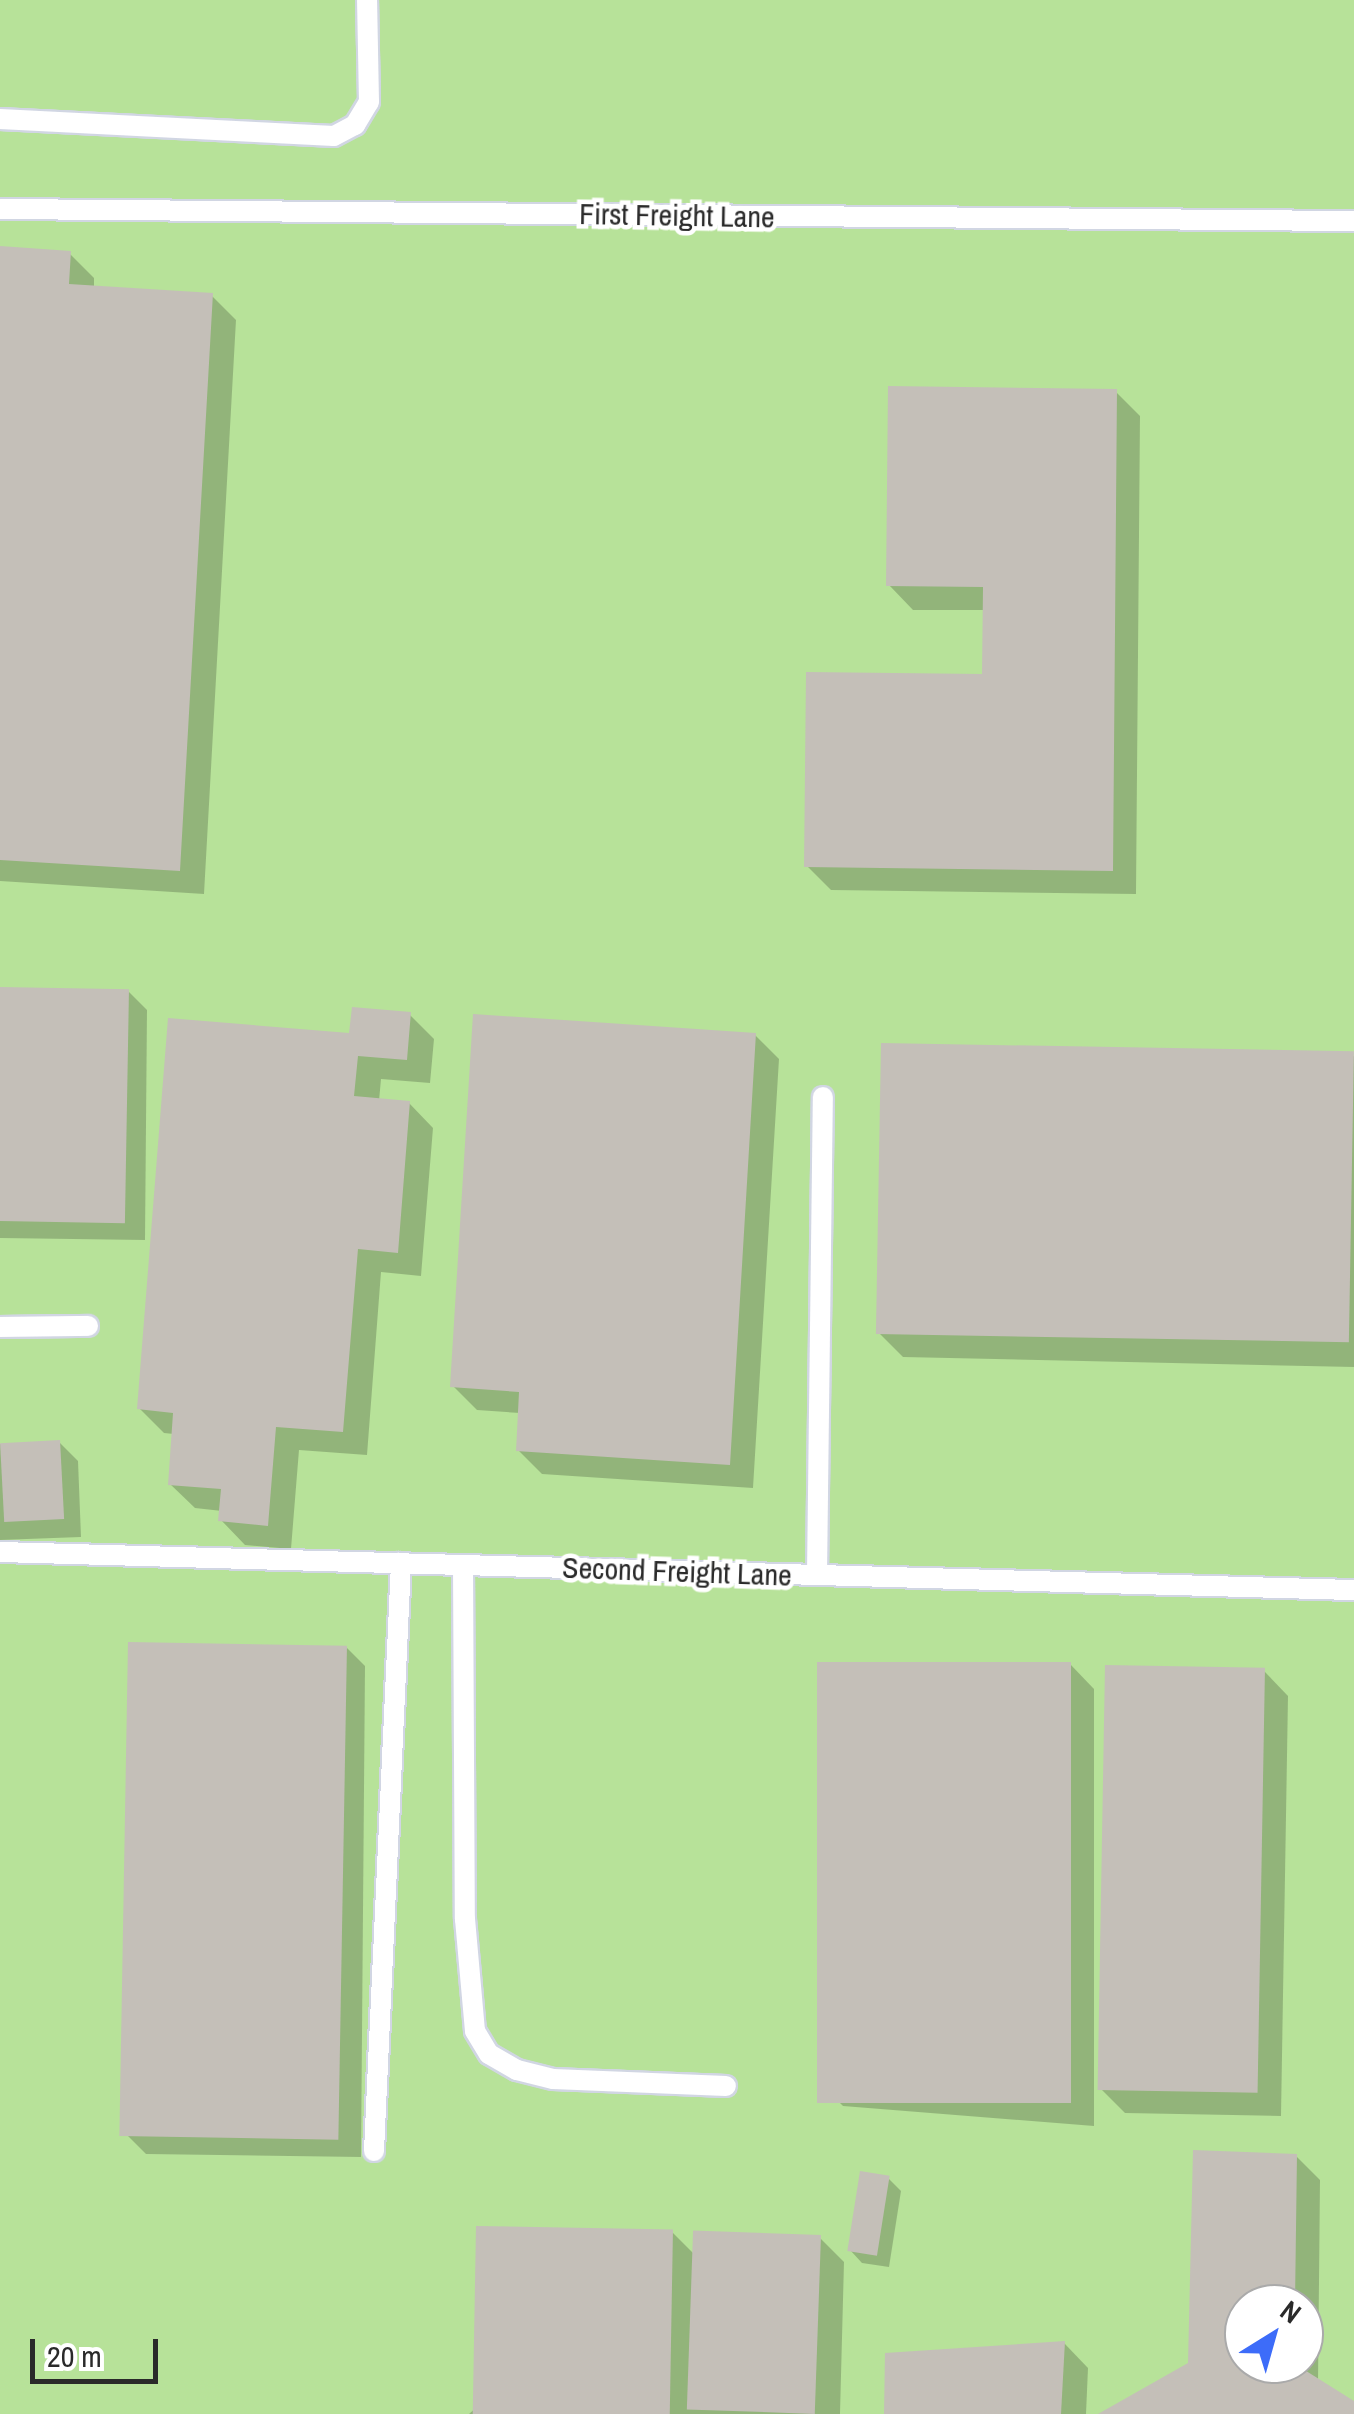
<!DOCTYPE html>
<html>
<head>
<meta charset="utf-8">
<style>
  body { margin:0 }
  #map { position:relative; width:1354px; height:2414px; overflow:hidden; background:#ece4dc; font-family:"Archivo Narrow",sans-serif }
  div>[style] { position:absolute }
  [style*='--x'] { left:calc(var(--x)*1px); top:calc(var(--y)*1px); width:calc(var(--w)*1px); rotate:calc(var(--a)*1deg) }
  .green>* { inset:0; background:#b7e299 }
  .shadow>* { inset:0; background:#0003 }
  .building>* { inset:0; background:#c4bfb8; transform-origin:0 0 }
  .roads { filter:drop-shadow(2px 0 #d1d6e3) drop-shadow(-2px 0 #d1d6e3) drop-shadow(0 2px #d1d6e3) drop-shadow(0 -2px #d1d6e3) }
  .service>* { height:20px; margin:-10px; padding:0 10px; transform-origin:10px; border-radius:10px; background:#fff }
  span { translate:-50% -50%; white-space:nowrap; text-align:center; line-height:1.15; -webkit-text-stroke:9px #fff; paint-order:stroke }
  .street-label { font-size:30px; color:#2a2a2a }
  .north { position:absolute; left:1224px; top:2284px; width:100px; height:100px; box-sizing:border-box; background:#fff; border:2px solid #aaa; border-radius:50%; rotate:37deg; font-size:28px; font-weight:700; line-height:40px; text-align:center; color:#2a2a2a }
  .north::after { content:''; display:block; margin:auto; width:35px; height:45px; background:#3d6cf9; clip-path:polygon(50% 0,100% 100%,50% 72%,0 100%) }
  .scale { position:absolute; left:30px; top:2339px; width:128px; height:45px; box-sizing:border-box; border:5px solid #2a2a2a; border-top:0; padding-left:12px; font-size:30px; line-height:35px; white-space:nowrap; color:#2a2a2a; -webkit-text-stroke:8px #fff; paint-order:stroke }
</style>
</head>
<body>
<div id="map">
  <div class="green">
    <div style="clip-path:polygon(evenodd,0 0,1354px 0,1354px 2414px,0 2414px,0 0,1244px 2304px,1304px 2304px,1304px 2364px,1244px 2364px,1244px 2304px)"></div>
  </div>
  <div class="shadow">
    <div style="clip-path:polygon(0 249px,70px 254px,94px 278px,94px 288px,212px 296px,236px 320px,204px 894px,0 881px)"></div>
    <div style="clip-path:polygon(1116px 392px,1140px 416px,1136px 894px,831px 890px,807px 866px,985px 676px,985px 610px,913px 610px,889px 585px)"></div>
    <div style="clip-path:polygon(0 989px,128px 991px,147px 1010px,145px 1240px,0 1238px)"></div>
    <div style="clip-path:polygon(410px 1015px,434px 1039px,430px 1083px,381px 1079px,379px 1101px,409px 1103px,433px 1128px,421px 1276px,381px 1272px,367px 1455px,299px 1450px,291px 1549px,245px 1545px,221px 1520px,222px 1511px,195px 1508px,170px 1484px,174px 1434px,164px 1433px,139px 1408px,351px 1036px)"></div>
    <div style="clip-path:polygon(755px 1035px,779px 1059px,753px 1488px,542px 1474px,518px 1450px,520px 1413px,477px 1410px,453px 1386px)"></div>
    <div style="clip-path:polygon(1354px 1056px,1354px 1367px,903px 1357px,879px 1333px)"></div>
    <div style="clip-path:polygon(59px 1442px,78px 1461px,81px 1537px,0 1540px,0 1444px)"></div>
    <div style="clip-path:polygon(346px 1647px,365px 1666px,361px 2157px,146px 2154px,127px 2135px)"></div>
    <div style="clip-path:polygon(1070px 1664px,1094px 1689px,1094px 2126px,843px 2106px,819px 2082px)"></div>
    <div style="clip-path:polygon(1264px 1671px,1288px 1696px,1281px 2116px,1125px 2113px,1101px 2089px)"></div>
    <div style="clip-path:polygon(evenodd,1296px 2156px,1320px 2180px,1318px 2384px,1354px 2404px,1354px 2414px,1103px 2414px,1191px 2364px,1296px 2156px,1244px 2304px,1304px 2304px,1304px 2364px,1244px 2364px,1244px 2304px)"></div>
    <div style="clip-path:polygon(889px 2179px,901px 2191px,889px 2267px,862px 2263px,850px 2250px)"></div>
    <div style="clip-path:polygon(672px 2232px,695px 2255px,820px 2238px,844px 2262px,840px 2414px,469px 2414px)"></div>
    <div style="clip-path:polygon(1064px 2343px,1088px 2368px,1086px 2414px,887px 2414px)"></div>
  </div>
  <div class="building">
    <div style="clip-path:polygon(0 246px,71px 251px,69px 284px,213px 293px,180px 871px,0 860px)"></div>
    <div style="clip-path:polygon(888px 386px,1117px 389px,1113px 871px,804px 867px,806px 672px,982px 674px,983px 587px,886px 586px)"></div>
    <div style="left:0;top:987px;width:129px;height:234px;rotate:1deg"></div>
    <div style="clip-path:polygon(352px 1007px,411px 1012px,407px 1060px,358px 1056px,354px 1096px,410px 1101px,398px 1253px,358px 1249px,343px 1432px,276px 1427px,268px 1526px,218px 1521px,221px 1489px,168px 1485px,173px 1413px,137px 1409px,168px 1018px,349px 1033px)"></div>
    <div style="clip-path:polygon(473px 1014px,756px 1033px,730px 1465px,516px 1451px,519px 1392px,450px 1387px)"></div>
    <div style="left:881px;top:1043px;width:473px;height:291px;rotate:1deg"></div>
    <div style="left:60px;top:1440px;width:79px;height:60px;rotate:87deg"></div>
    <div style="left:128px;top:1642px;width:219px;height:494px;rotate:1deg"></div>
    <div style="left:1071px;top:1662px;width:441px;height:254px;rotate:90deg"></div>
    <div style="left:1105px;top:1665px;width:160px;height:425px;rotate:1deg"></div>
    <div style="clip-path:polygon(1193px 2150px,1297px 2154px,1295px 2304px,1244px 2304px,1244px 2364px,1295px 2364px,1354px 2401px,1354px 2414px,1098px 2414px,1188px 2363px)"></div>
    <div style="left:860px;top:2171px;width:30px;height:81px;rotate:9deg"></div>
    <div style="left:476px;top:2226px;width:197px;height:188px;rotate:1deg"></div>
    <div style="left:821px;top:2235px;width:179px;height:128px;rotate:92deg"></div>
    <div style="clip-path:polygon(1065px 2341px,1061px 2414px,884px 2414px,885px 2353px)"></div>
  </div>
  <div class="roads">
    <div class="service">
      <div style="--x:0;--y:119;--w:334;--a:2.9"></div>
      <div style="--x:334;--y:136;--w:24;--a:-28"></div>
      <div style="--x:355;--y:125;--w:27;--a:-59"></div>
      <div style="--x:369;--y:102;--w:102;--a:-91.1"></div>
      <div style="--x:0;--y:209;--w:1354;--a:0.51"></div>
      <div style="--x:0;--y:1327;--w:88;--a:-0.7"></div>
      <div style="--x:0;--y:1552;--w:1355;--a:1.61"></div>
      <div style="--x:463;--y:1565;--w:354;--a:89.7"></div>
      <div style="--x:465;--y:1919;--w:112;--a:84.9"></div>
      <div style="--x:475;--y:2031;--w:27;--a:59"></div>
      <div style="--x:489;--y:2054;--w:32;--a:30"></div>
      <div style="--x:517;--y:2070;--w:37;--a:14"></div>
      <div style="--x:553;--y:2079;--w:173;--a:2.3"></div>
      <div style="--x:817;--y:1575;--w:478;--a:-89.3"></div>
      <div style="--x:374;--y:2151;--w:589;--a:-87.37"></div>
    </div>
  </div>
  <div class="street-label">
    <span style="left:677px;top:215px;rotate:1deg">First Freight Lane</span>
    <span style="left:677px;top:1571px;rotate:2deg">Second Freight Lane</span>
  </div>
  <div class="north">N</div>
  <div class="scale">20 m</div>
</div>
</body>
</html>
